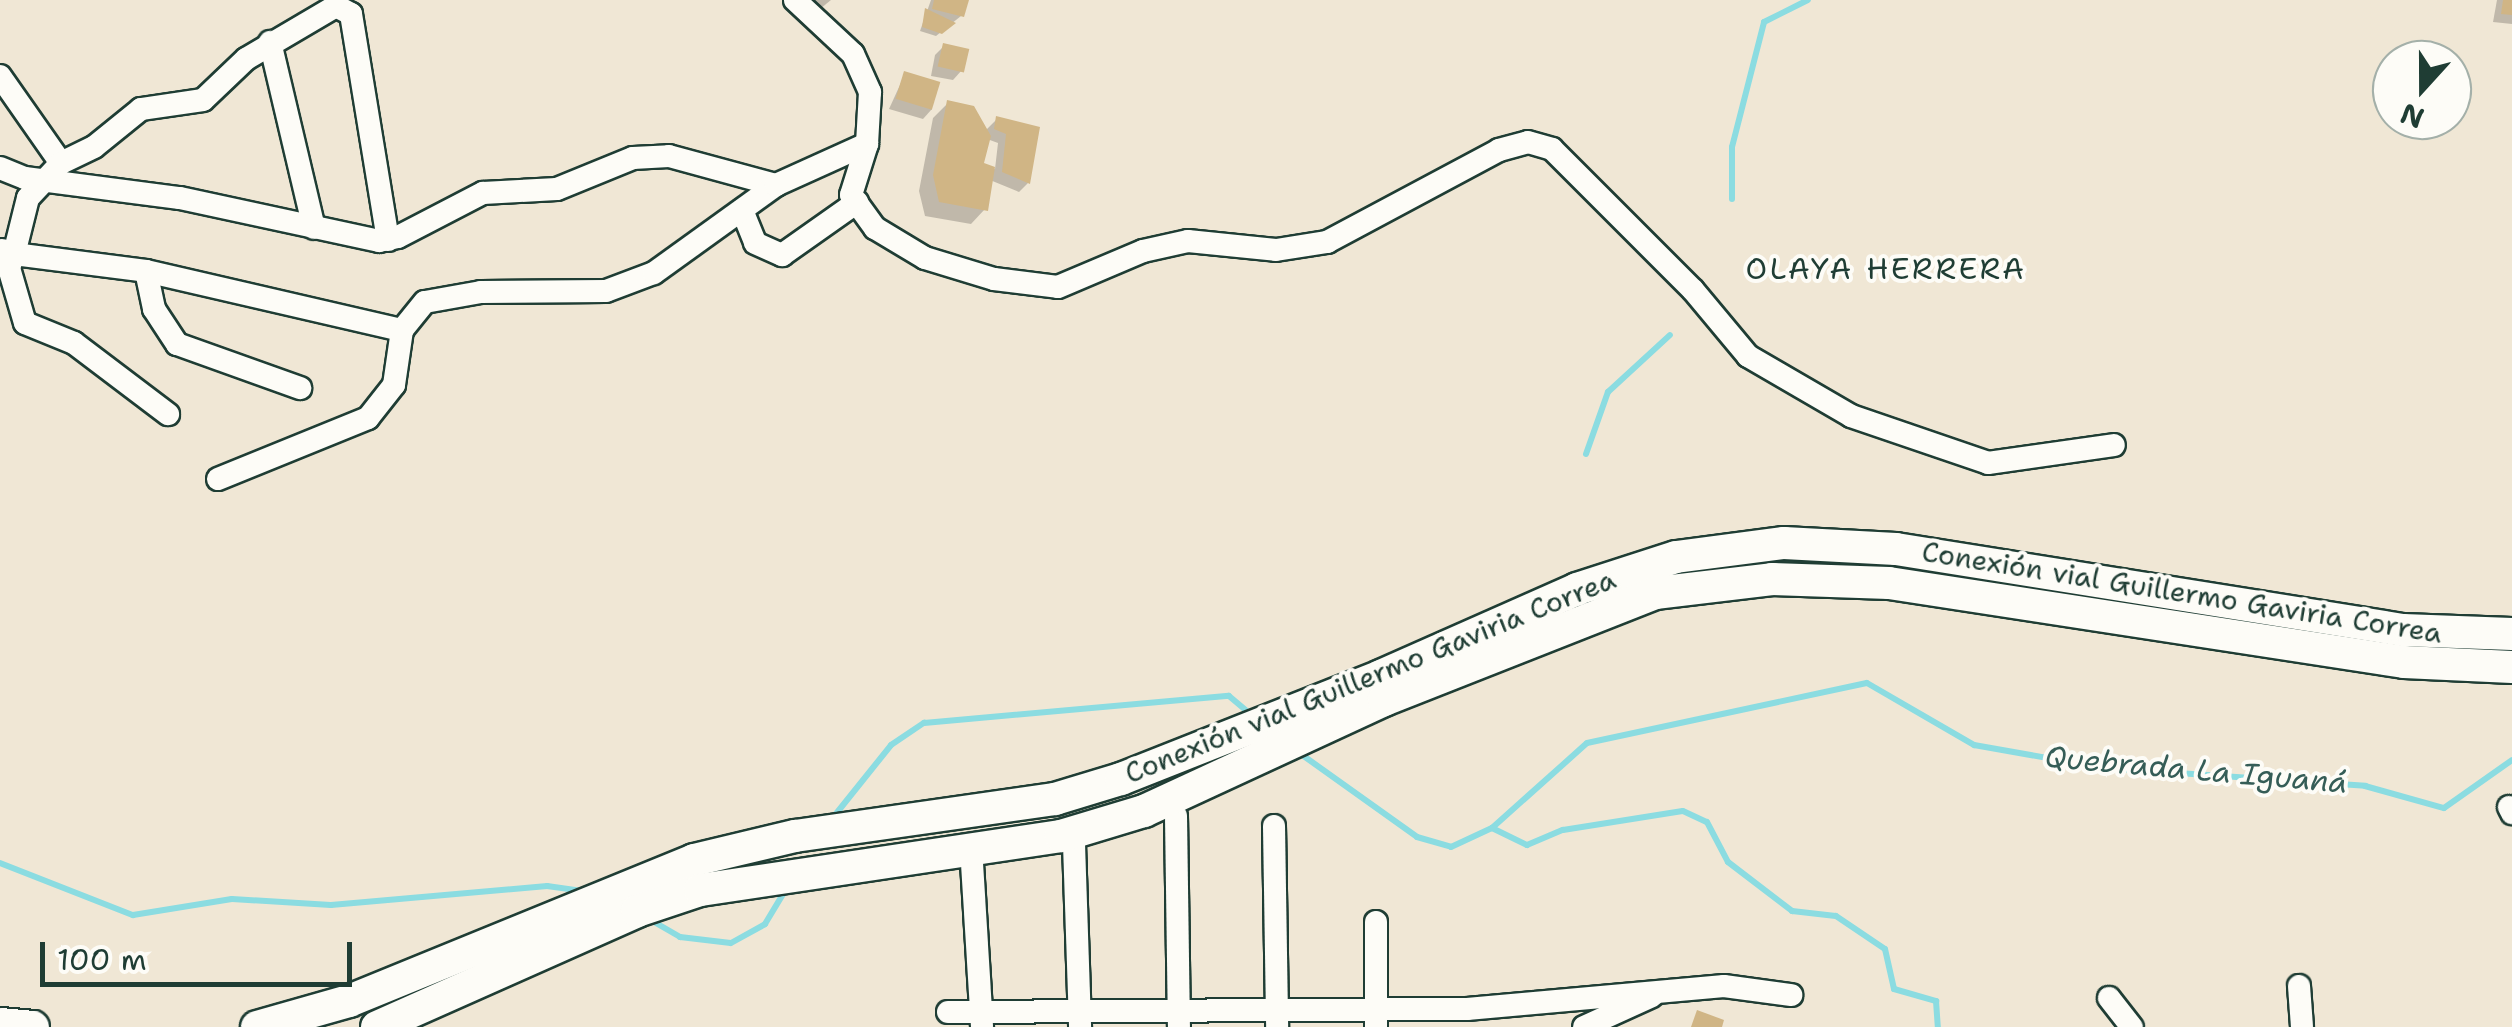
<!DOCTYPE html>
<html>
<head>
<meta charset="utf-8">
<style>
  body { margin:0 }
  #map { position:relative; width:2512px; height:1027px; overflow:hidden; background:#f0e7d5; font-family:"Shantell Sans",sans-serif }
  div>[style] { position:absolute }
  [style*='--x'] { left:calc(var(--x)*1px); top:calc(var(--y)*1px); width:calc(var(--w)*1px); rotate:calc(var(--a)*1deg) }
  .shadow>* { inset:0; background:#0003 }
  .stream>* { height:6px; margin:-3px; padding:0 3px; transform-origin:3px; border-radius:3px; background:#8bdce1 }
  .building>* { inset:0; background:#d0b585; transform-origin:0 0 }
  .roads { filter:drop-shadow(2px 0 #1f3d34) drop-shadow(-2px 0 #1f3d34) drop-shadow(0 2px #1f3d34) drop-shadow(0 -2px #1f3d34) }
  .minor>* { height:22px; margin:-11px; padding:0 11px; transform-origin:11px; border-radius:11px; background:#fdfcf7 }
  .highway>* { height:32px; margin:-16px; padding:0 16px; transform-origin:16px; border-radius:16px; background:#fdfcf7 }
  span { translate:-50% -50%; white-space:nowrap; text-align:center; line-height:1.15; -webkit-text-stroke:8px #fdfcf7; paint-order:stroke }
  .street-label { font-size:28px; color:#1f3d34 }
  .neighbourhood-label { font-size:30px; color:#1f3d34; letter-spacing:2.5px }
  .water-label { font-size:30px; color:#355d57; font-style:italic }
  .north { position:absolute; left:2372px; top:40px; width:100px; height:100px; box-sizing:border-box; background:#fdfcf7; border:2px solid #a4b0a9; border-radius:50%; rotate:201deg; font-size:28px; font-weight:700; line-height:40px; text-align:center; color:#1f3d34 }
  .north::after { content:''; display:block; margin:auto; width:35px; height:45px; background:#1f3d34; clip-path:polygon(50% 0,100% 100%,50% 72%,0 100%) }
  .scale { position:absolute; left:40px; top:942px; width:312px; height:45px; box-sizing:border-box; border:5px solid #1f3d34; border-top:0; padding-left:12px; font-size:30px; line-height:35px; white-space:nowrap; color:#1f3d34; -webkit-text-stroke:8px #fdfcf7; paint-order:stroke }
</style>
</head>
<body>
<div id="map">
  <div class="shadow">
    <div style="clip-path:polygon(801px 0,831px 0,815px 13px)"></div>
    <div style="clip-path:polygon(931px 0,958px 0,961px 16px,936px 36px,920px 31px)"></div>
    <div style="clip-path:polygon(2497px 0,2512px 0,2512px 24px,2493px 22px)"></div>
    <div style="clip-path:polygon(944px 46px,962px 70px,953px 80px,931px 76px,935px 55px)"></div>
    <div style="clip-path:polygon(905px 74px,932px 109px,923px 119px,889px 109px)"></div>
    <div style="clip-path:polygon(evenodd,948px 103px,985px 131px,997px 119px,1038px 129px,1028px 183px,1019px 192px,990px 180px,985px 209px,971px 224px,925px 216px,919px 191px,933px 118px,948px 103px,987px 139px,998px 143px,995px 169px,981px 165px,987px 139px)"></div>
  </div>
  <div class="stream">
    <div style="--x:1732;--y:199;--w:52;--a:-90"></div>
    <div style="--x:1732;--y:147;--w:129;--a:-75.6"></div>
    <div style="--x:1764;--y:22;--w:49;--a:-26.6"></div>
    <div style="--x:1586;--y:454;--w:66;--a:-70.5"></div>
    <div style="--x:1608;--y:392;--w:84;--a:-42.6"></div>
    <div style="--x:1298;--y:752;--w:146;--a:35.5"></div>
    <div style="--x:1417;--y:837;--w:35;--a:16"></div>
    <div style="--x:1451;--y:847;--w:45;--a:-24.9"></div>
    <div style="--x:1492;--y:828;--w:127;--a:-41.8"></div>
    <div style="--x:1587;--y:743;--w:286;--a:-12.1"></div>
    <div style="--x:1867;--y:683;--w:124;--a:30.1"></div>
    <div style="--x:1974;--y:745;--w:132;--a:10"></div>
    <div style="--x:2104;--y:768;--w:262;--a:3.9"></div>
    <div style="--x:2365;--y:786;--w:82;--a:15.6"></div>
    <div style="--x:2444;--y:808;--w:83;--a:-35.2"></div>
    <div style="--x:831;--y:820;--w:96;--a:-51.3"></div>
    <div style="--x:891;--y:745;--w:40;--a:-34"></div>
    <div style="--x:924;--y:723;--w:306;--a:-5.1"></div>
    <div style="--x:1229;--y:696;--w:31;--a:40"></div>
    <div style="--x:1492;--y:828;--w:39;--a:26"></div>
    <div style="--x:1527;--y:845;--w:39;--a:-23"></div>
    <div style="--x:1563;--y:830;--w:121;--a:-9"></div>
    <div style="--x:1683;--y:811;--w:26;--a:25"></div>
    <div style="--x:1707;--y:822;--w:45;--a:62.3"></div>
    <div style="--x:1728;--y:862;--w:81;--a:37.4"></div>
    <div style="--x:1792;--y:911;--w:44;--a:6.5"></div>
    <div style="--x:1836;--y:916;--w:59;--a:34"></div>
    <div style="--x:1885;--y:949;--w:41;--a:77.3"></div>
    <div style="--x:1894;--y:989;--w:44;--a:15.9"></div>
    <div style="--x:1936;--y:1001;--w:26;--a:86"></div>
    <div style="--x:0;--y:863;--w:143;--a:21.4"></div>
    <div style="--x:133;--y:915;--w:100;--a:-9.2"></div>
    <div style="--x:232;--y:899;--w:99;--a:3.5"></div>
    <div style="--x:331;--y:905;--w:217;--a:-5"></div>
    <div style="--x:547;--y:886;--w:37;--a:8"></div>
    <div style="--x:649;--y:919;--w:36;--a:30"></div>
    <div style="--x:680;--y:937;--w:51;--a:6.7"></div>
    <div style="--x:731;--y:943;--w:39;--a:-29"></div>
    <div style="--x:765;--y:924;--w:41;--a:-59"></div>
  </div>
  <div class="building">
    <div style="clip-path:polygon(934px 0,969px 0,964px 17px,932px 9px)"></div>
    <div style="clip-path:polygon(2503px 0,2512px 0,2512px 15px,2501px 14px)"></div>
    <div style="clip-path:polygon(925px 8px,956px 23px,942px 34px,922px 27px)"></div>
    <div style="left:943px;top:43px;width:27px;height:24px;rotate:13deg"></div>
    <div style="left:904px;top:71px;width:38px;height:29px;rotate:17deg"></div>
    <div style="clip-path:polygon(947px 100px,974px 106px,991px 136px,984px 163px,995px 167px,988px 211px,939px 202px,933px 175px)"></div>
    <div style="clip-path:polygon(996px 116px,1040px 127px,1030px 184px,1002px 172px,1006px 134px,994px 129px)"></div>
    <div style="clip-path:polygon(1697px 1010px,1724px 1020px,1722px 1027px,1691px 1027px)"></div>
  </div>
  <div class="roads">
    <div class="minor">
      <div style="--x:795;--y:0;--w:79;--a:43"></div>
      <div style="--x:853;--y:54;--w:42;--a:65.9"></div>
      <div style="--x:870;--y:92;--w:52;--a:93.3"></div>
      <div style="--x:867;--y:144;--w:53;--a:107.4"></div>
      <div style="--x:851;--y:195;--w:41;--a:54"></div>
      <div style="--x:875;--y:228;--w:58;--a:31"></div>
      <div style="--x:925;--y:258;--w:72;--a:16.9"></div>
      <div style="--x:994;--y:279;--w:64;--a:7.1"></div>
      <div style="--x:1058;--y:287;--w:92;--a:-23"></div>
      <div style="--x:1143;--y:251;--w:46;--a:-12.5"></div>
      <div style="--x:1188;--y:241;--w:88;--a:5.8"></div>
      <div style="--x:1276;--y:250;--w:52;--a:-8.9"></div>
      <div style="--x:1327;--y:242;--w:195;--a:-28.1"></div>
      <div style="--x:1499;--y:150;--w:30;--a:-15"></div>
      <div style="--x:1528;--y:142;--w:25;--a:16"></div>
      <div style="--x:1552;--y:149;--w:199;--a:45"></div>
      <div style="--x:1693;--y:290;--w:86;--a:50.2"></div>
      <div style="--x:1748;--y:356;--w:119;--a:30.2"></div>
      <div style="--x:1851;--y:416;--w:145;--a:18.9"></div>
      <div style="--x:1988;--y:463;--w:127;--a:-8.1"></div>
      <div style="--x:270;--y:42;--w:191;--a:76.7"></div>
      <div style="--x:0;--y:76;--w:106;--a:55"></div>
      <div style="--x:0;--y:168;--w:27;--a:22"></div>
      <div style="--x:25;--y:178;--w:156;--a:7.4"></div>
      <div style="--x:180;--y:198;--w:204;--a:12.2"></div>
      <div style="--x:379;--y:241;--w:19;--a:-12"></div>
      <div style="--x:398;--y:237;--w:96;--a:-27.4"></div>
      <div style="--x:483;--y:193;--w:74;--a:-3.1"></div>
      <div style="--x:557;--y:189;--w:82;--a:-22.2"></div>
      <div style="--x:633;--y:158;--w:36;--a:-3"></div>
      <div style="--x:669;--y:156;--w:111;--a:15.2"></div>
      <div style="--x:742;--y:210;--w:35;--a:68"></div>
      <div style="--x:755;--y:243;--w:30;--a:24"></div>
      <div style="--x:782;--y:255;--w:92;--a:-35.2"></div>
      <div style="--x:388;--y:240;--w:229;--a:-99.3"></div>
      <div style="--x:351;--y:14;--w:17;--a:-152"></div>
      <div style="--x:336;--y:6;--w:104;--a:149.5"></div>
      <div style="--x:246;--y:59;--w:59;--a:136.4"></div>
      <div style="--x:203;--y:100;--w:63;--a:171.7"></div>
      <div style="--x:141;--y:109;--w:60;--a:141"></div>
      <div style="--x:94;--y:147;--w:37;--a:154"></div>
      <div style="--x:61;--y:163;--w:48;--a:133.3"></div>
      <div style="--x:28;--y:198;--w:58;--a:104"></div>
      <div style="--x:14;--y:254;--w:133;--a:7.3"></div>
      <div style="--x:146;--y:271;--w:263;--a:13"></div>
      <div style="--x:2;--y:250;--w:13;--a:18"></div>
      <div style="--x:14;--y:254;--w:15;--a:110"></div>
      <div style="--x:9;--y:268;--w:57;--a:73.8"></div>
      <div style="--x:25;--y:323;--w:53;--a:22.2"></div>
      <div style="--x:74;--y:343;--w:118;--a:37.1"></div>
      <div style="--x:146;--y:271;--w:39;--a:78"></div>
      <div style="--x:154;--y:309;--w:42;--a:56.7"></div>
      <div style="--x:177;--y:344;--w:131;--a:19.7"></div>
      <div style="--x:218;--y:479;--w:162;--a:-22.1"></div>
      <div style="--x:368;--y:418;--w:42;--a:-51.8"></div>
      <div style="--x:394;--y:385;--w:56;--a:-81.7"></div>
      <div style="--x:402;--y:330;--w:36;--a:-51"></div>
      <div style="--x:425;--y:302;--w:57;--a:-10.1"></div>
      <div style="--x:481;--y:292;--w:125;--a:-0.5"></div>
      <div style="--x:606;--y:291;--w:51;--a:-20.6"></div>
      <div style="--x:654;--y:273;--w:150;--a:-35.8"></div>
      <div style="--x:776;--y:185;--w:100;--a:-24.3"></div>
      <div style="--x:2509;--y:807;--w:7;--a:63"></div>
      <div style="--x:1176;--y:816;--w:211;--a:89.2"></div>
      <div style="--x:1274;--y:826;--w:201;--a:89.1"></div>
      <div style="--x:1074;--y:844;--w:183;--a:88.1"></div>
      <div style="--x:972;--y:863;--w:164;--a:86.5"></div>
      <div style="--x:2299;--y:986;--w:41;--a:85.8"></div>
      <div style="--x:2109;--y:998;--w:37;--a:52"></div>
      <div style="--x:948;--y:1012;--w:519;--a:-0.33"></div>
      <div style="--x:1467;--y:1009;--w:258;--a:-5.1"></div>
      <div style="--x:1724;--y:986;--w:68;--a:7.7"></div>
      <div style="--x:1376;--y:1027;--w:105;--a:-90"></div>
      <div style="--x:1584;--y:1027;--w:75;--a:-24.5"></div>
    </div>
    <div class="highway">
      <div style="--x:0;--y:1024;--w:33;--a:5"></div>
      <div style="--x:257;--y:1027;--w:96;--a:-15.8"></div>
      <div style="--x:349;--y:1001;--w:373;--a:-22.2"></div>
      <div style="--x:694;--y:860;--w:104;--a:-13.4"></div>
      <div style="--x:795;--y:836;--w:263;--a:-8.1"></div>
      <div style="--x:1055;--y:799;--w:69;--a:-16.9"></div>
      <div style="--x:1121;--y:779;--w:280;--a:-21.6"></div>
      <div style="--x:1381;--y:676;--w:214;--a:-23.9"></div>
      <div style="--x:1577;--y:589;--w:104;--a:-17.9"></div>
      <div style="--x:1676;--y:557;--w:109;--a:-7.4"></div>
      <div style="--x:1784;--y:543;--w:112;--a:3.1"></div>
      <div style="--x:1896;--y:549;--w:513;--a:9.08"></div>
      <div style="--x:2403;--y:630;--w:109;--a:2.1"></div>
      <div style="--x:377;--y:1027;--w:285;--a:-24"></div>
      <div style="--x:637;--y:911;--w:66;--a:-18.4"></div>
      <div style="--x:700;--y:890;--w:365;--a:-8.5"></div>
      <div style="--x:1061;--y:836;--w:87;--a:-16.8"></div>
      <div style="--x:1144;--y:811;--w:264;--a:-24.8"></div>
      <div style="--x:1384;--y:700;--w:291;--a:-21.5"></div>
      <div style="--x:1655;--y:593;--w:118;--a:-6.8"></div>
      <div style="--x:1772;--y:579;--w:117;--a:2"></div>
      <div style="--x:1889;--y:583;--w:521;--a:8.72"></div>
      <div style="--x:2404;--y:662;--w:108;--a:2.7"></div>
    </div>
  </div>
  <div class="street-label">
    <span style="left:2182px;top:592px;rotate:9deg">Conexión vial Guillermo Gaviria Correa</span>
    <span style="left:1370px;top:676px;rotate:-22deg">Conexión vial Guillermo Gaviria Correa</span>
  </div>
  <div class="neighbourhood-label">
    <span style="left:1886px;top:269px">OLAYA HERRERA</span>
  </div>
  <div class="water-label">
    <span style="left:2196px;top:770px;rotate:5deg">Quebrada La Iguaná</span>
  </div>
  <div class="north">N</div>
  <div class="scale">100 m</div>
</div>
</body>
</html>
